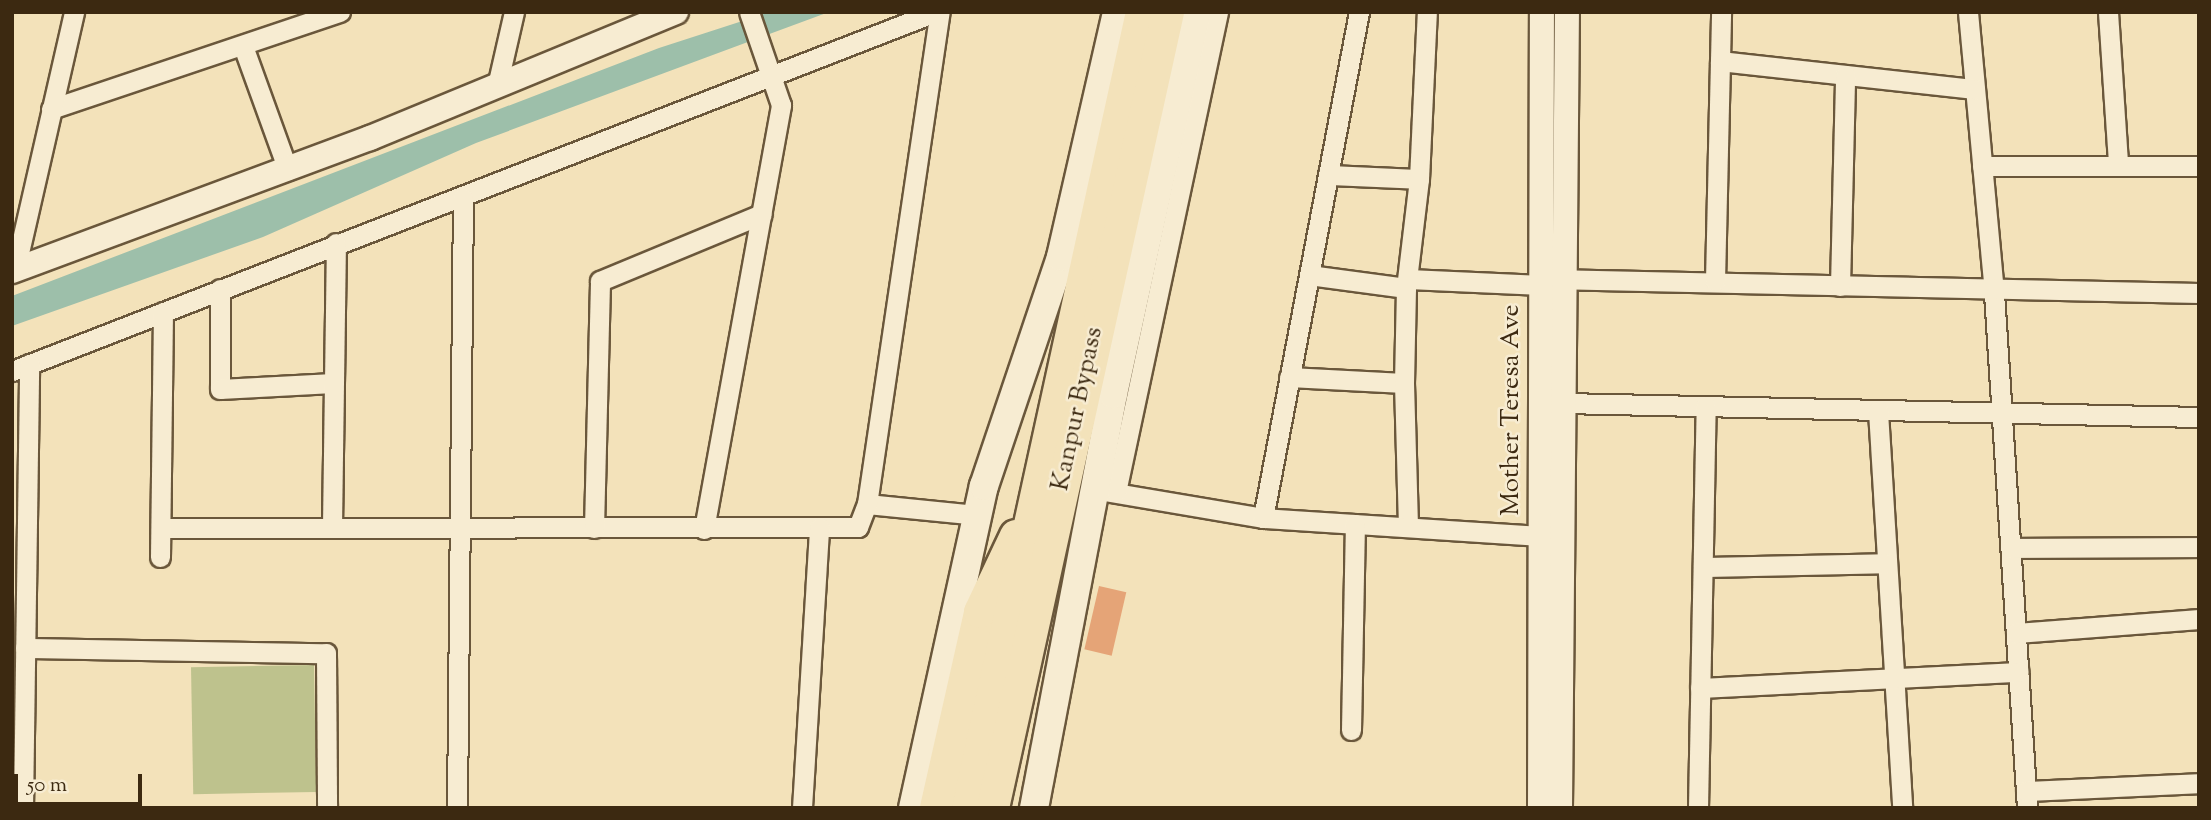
<!DOCTYPE html>
<html>
<head>
<meta charset="utf-8">
<style>
  body { margin:0 }
  #map { position:relative; width:2211px; height:820px; overflow:hidden; background:#f3e2ba; font-family:"Sorts Mill Goudy",serif }
  div>[style] { position:absolute }
  [style*='--x'] { left:calc(var(--x)*1px); top:calc(var(--y)*1px); width:calc(var(--w)*1px); rotate:calc(var(--a)*1deg) }
  .green>* { inset:0; background:#bec28d; transform-origin:0 0 }
  .water>* { inset:0; background:#9dbfaa }
  .building>* { inset:0; background:#e5a477; transform-origin:0 0 }
  .roads { filter:drop-shadow(2px 0 #6a573b) drop-shadow(-2px 0 #6a573b) drop-shadow(0 2px #6a573b) drop-shadow(0 -2px #6a573b) }
  .minor>* { height:19px; margin:-9.5px; padding:0 9.5px; transform-origin:9.5px; border-radius:9.5px; background:#f7ecd2 }
  .tertiary>* { height:24px; margin:-12px; padding:0 12px; transform-origin:12px; border-radius:12px; background:#f7ecd2 }
  .secondary>* { height:28px; margin:-14px; padding:0 14px; transform-origin:14px; border-radius:14px; background:#f7ecd2 }
  .trunk>* { height:32px; margin:-16px; padding:0 16px; transform-origin:16px; border-radius:16px; background:#f3e2ba }
  span { translate:-50% -50%; white-space:nowrap; text-align:center; line-height:1.15; -webkit-text-stroke:5px #f7ecd2; paint-order:stroke }
  .street-label { font-size:26px; color:#3c2911 }
  .frame { position:absolute; inset:0; border:14px solid #3c2911; pointer-events:none }
  .scale { position:absolute; left:14px; top:774px; width:128px; height:32px; box-sizing:border-box; border:4px solid #3c2911; border-top:0; padding-left:9px; font-size:21px; line-height:24px; white-space:nowrap; color:#3c2911; -webkit-text-stroke:5px #f7ecd2; paint-order:stroke }
</style>
</head>
<body>
<div id="map">
  <div class="green">
    <div style="left:314px;top:665px;width:127px;height:123px;rotate:89deg"></div>
  </div>
  <div class="water">
    <div style="clip-path:polygon(770px 12px,829px 12px,476px 143px,263px 237px,12px 326px,12px 296px,659px 48px)"></div>
  </div>
  <div class="building">
    <div style="left:1099px;top:586px;width:28px;height:65px;rotate:13deg"></div>
  </div>
  <div class="roads">
    <div class="minor">
      <div style="--x:1968;--y:12;--w:282;--a:84.7"></div>
      <div style="--x:1994;--y:293;--w:516;--a:86.33"></div>
      <div style="--x:2108;--y:12;--w:152;--a:86.2"></div>
      <div style="--x:243;--y:46;--w:132;--a:70.1"></div>
      <div style="--x:1720;--y:61;--w:256;--a:6.3"></div>
      <div style="--x:497;--y:86;--w:76;--a:-77.1"></div>
      <div style="--x:51;--y:109;--w:305;--a:-18.6"></div>
      <div style="--x:1982;--y:166;--w:217;--a:0"></div>
      <div style="--x:1328;--y:175;--w:91;--a:2.5"></div>
      <div style="--x:1419;--y:179;--w:167;--a:-87.3"></div>
      <div style="--x:15;--y:270;--w:265;--a:-77.1"></div>
      <div style="--x:1309;--y:275;--w:98;--a:7.6"></div>
      <div style="--x:1406;--y:288;--w:95;--a:91.2"></div>
      <div style="--x:1408;--y:279;--w:134;--a:2.6"></div>
      <div style="--x:1550;--y:279;--w:649;--a:1.24"></div>
      <div style="--x:1715;--y:281;--w:269;--a:-88.7"></div>
      <div style="--x:1840;--y:286;--w:211;--a:-88.6"></div>
      <div style="--x:1406;--y:288;--w:110;--a:-83.2"></div>
      <div style="--x:220;--y:289;--w:100;--a:90"></div>
      <div style="--x:220;--y:389;--w:113;--a:-3"></div>
      <div style="--x:12;--y:371;--w:990;--a:-21.25"></div>
      <div style="--x:1289;--y:377;--w:115;--a:3"></div>
      <div style="--x:1404;--y:383;--w:144;--a:88.4"></div>
      <div style="--x:1563;--y:403;--w:636;--a:1.26"></div>
      <div style="--x:1878;--y:411;--w:398;--a:86.5"></div>
      <div style="--x:1104;--y:491;--w:161;--a:9.6"></div>
      <div style="--x:1263;--y:518;--w:292;--a:3.7"></div>
      <div style="--x:1116;--y:492;--w:491;--a:-78"></div>
      <div style="--x:867;--y:504;--w:112;--a:5.7"></div>
      <div style="--x:1263;--y:518;--w:515;--a:-79.26"></div>
      <div style="--x:332;--y:526;--w:283;--a:-89.2"></div>
      <div style="--x:161;--y:528;--w:697;--a:-0.08"></div>
      <div style="--x:858;--y:527;--w:25;--a:-69"></div>
      <div style="--x:867;--y:504;--w:497;--a:-81.6"></div>
      <div style="--x:594;--y:528;--w:247;--a:-88.6"></div>
      <div style="--x:600;--y:281;--w:175;--a:-22.5"></div>
      <div style="--x:704;--y:529;--w:431;--a:-79.7"></div>
      <div style="--x:781;--y:105;--w:98;--a:-109"></div>
      <div style="--x:2011;--y:548;--w:188;--a:-0.3"></div>
      <div style="--x:160;--y:557;--w:245;--a:-89.3"></div>
      <div style="--x:1703;--y:567;--w:184;--a:-1.2"></div>
      <div style="--x:2016;--y:633;--w:184;--a:-4.4"></div>
      <div style="--x:25;--y:648;--w:301;--a:1"></div>
      <div style="--x:326;--y:653;--w:155;--a:89.6"></div>
      <div style="--x:1700;--y:688;--w:319;--a:-2.9"></div>
      <div style="--x:1351;--y:730;--w:206;--a:-88.9"></div>
      <div style="--x:2026;--y:791;--w:173;--a:-2.6"></div>
      <div style="--x:23;--y:808;--w:444;--a:-89.2"></div>
      <div style="--x:457;--y:808;--w:610;--a:-89.44"></div>
      <div style="--x:802;--y:808;--w:281;--a:-86.5"></div>
      <div style="--x:1698;--y:808;--w:402;--a:-88.9"></div>
    </div>
    <div class="tertiary">
      <div style="--x:12;--y:271;--w:382;--a:-20.4"></div>
      <div style="--x:370;--y:138;--w:331;--a:-22.4"></div>
      <div style="--x:1540;--y:808;--w:796;--a:-89.86"></div>
      <div style="--x:1560;--y:808;--w:796;--a:-89.5"></div>
    </div>
    <div class="secondary">
      <div style="--x:913;--y:808;--w:330;--a:-77.6"></div>
      <div style="--x:984;--y:486;--w:242;--a:-71.4"></div>
      <div style="--x:1061;--y:257;--w:251;--a:-77.1"></div>
      <div style="--x:1034;--y:808;--w:421;--a:-79.2"></div>
      <div style="--x:1113;--y:394;--w:391;--a:-77.7"></div>
    </div>
    <div class="trunk">
      <div style="--x:936;--y:808;--w:201;--a:-77.3"></div>
      <div style="--x:980;--y:612;--w:84;--a:-64.7"></div>
      <div style="--x:968;--y:808;--w:815;--a:-77.67"></div>
      <div style="--x:993;--y:808;--w:815;--a:-77.6"></div>
    </div>
  </div>
  <div class="street-label">
    <span style="left:1078px;top:409px;rotate:-78deg">Kanpur Bypass</span>
    <span style="left:1512px;top:410px;rotate:-90deg">Mother Teresa Ave</span>
  </div>
  <div class="frame"></div>
  <div class="scale">50 m</div>
</div>
</body>
</html>
